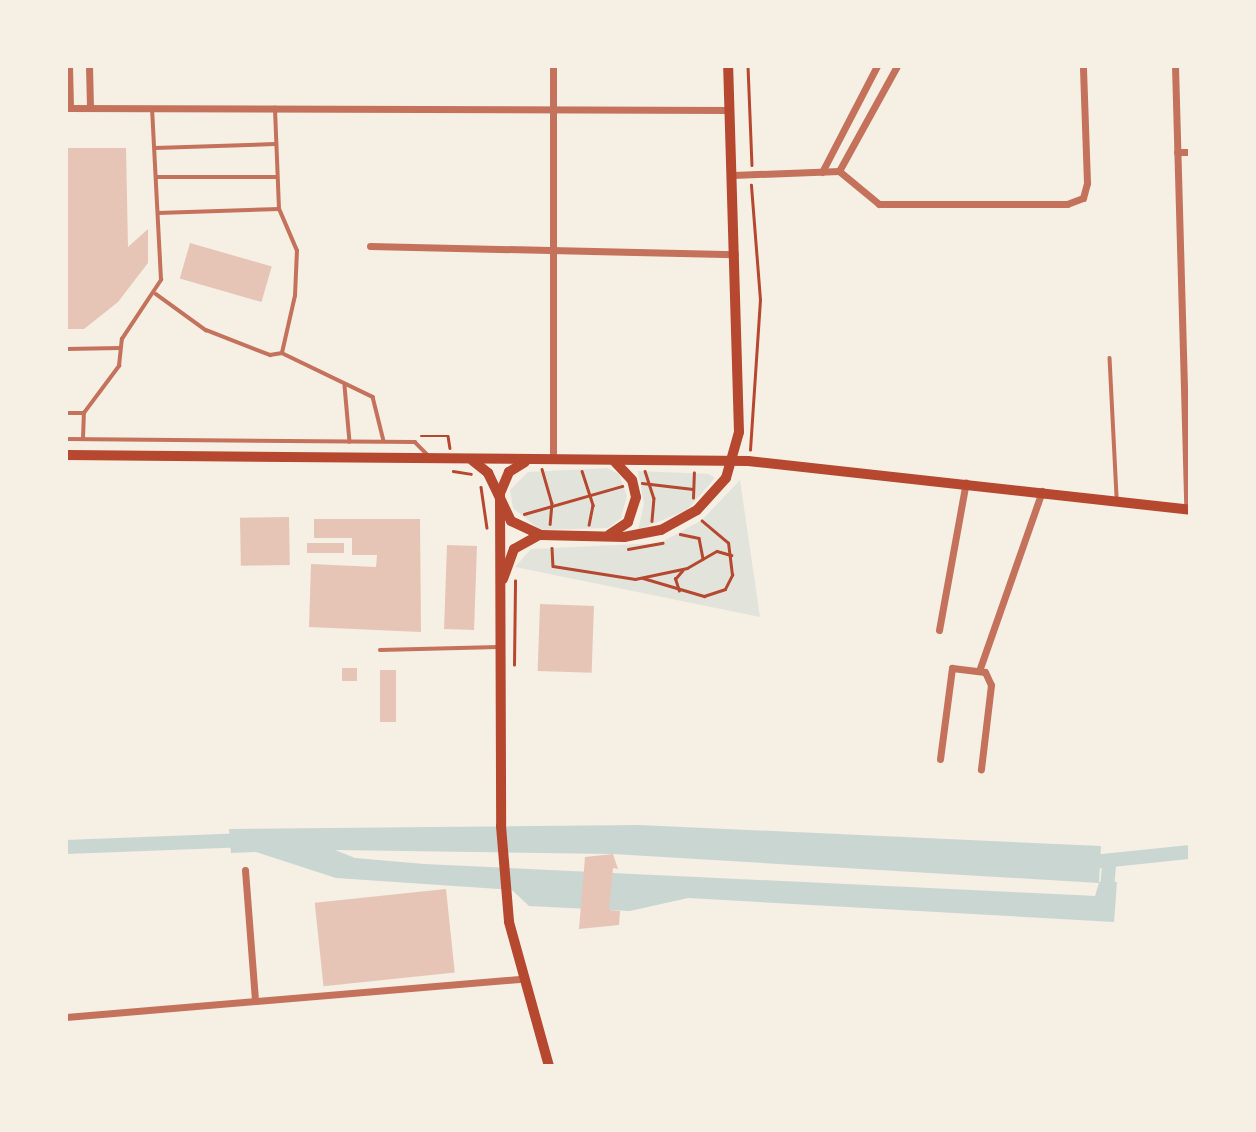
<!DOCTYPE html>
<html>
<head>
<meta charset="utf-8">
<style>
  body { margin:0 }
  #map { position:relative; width:1256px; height:1132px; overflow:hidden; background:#f6efe4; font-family:"Exo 2",sans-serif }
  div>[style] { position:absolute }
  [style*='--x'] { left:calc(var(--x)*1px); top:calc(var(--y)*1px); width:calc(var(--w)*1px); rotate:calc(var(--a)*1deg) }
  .green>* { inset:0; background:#e2e4dc }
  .water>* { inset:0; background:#c9d6d2 }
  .canal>* { height:14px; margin:-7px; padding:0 7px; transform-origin:7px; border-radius:7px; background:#c9d6d2 }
  .building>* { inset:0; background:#e6c5b7; transform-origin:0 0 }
  .path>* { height:2.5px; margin:-1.25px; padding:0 1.25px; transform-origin:1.25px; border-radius:1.25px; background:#b5482f }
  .service>* { height:3.5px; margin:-1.75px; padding:0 1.75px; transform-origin:1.75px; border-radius:1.75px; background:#c5725c }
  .minor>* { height:7px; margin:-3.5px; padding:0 3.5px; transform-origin:3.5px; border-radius:3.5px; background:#c5725c }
  .secondary>* { height:10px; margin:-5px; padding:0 5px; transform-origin:5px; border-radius:5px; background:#b5482f }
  span { translate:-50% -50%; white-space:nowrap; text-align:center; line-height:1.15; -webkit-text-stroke:5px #f6efe4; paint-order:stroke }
  .frame { position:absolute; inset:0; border:68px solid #f6efe4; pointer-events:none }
</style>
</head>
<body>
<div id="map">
  <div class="green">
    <div style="clip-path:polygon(607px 468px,619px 474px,627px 496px,621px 518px,608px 528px,540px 530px,513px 508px,510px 490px,528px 472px)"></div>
    <div style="clip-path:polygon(638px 471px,709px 474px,715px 478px,687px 510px,638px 530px,644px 504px)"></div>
    <div style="clip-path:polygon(740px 480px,760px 617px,515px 567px,531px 549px,660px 543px,702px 520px)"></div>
  </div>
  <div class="water">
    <div style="clip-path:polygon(evenodd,639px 825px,1101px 846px,1099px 882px,1117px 882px,1114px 922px,688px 898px,630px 911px,529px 906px,512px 890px,336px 878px,256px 852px,231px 853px,229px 829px,639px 825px,335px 850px,613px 854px,1099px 883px,1095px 896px,1076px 895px,424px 864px,355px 858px,335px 850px)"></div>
  </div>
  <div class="canal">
    <div style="--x:66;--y:847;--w:182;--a:-2.2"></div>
    <div style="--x:1083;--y:863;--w:108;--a:-5.9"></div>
    <div style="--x:1106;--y:900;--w:37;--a:-85"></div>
  </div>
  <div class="building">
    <div style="clip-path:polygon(66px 148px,126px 148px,128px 247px,148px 229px,148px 263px,118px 302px,84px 329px,66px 329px)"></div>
    <div style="left:190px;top:243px;width:85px;height:37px;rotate:16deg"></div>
    <div style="left:289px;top:517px;width:48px;height:49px;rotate:89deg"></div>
    <div style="clip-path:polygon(314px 519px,420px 519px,421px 632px,309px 627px,311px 564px,376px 567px,377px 555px,352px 555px,352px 538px,314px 538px)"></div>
    <div style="left:307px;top:543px;width:37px;height:10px"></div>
    <div style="left:447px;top:545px;width:30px;height:84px;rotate:2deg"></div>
    <div style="left:540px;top:604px;width:54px;height:67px;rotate:2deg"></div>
    <div style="left:342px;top:668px;width:15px;height:13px"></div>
    <div style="left:380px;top:670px;width:16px;height:52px"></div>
    <div style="clip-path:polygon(613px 854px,618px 869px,613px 868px,609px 910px,620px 911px,619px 925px,579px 929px,585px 857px)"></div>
    <div style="left:446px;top:889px;width:84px;height:132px;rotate:84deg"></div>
  </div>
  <div class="path">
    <div style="--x:748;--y:66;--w:99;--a:87.7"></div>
    <div style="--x:421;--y:436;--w:27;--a:0"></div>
    <div style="--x:448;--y:436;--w:12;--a:81"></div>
    <div style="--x:750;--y:450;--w:150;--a:-86.2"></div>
    <div style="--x:760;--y:300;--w:115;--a:-94.5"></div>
    <div style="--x:542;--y:469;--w:35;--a:74"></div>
    <div style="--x:552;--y:503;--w:21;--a:95"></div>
    <div style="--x:453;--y:471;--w:18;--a:9"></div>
    <div style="--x:582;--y:471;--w:36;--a:72"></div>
    <div style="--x:593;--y:505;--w:20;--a:101"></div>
    <div style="--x:645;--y:471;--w:28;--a:72"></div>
    <div style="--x:654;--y:498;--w:23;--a:95"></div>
    <div style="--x:642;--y:483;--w:51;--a:6.7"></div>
    <div style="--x:481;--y:487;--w:41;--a:81.7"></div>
    <div style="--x:693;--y:498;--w:25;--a:-88"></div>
    <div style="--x:524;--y:514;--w:102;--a:-15.9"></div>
    <div style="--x:680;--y:534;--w:19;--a:12"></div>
    <div style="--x:699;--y:538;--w:21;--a:79"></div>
    <div style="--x:552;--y:548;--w:18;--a:87"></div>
    <div style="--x:553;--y:566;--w:83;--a:9"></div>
    <div style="--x:635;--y:579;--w:53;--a:-11.9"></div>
    <div style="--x:687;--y:568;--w:34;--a:-30"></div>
    <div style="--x:717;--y:551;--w:15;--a:16"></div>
    <div style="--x:628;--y:549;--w:35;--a:-10"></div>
    <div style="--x:643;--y:578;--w:64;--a:16.4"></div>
    <div style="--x:704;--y:596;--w:22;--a:-18"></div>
    <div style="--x:725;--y:589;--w:16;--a:-63"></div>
    <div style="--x:732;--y:575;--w:32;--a:-97"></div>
    <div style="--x:728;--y:543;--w:34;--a:-140"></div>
    <div style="--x:679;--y:591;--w:13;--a:-108"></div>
    <div style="--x:675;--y:579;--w:11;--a:-49"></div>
    <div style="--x:514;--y:665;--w:84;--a:-89.3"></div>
  </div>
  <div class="service">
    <div style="--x:155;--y:148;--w:120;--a:-1.9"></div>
    <div style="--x:156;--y:177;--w:121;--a:0"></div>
    <div style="--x:158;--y:213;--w:121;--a:-1.9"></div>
    <div style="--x:156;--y:294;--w:62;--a:35.8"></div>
    <div style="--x:206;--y:330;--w:69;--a:21.3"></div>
    <div style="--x:270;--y:355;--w:12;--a:-9"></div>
    <div style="--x:282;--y:353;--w:58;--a:-77.2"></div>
    <div style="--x:295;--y:296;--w:45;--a:-87.5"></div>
    <div style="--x:297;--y:251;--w:46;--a:-113.2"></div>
    <div style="--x:279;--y:209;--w:101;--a:-92.3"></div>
    <div style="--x:66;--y:349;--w:54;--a:-1.1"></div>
    <div style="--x:282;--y:353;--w:101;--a:25.8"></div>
    <div style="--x:373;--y:397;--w:45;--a:76"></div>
    <div style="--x:1110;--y:358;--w:140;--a:87.1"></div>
    <div style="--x:345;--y:386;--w:56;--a:84.9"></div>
    <div style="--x:66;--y:413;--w:18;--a:0"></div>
    <div style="--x:84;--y:413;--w:59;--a:-53.3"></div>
    <div style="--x:119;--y:366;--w:27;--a:-84"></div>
    <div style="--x:122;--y:339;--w:71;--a:-56.5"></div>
    <div style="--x:161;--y:280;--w:172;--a:-93"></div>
    <div style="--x:66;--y:439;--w:349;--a:0.5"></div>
    <div style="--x:415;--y:442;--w:17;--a:45"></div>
    <div style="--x:83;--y:439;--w:26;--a:-88"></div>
    <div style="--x:380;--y:650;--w:118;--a:-1.5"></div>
  </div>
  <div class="minor">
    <div style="--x:69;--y:66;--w:42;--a:88.6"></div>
    <div style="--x:89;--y:66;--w:42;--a:88.6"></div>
    <div style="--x:553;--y:66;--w:394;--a:90"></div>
    <div style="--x:1175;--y:66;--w:443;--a:88.4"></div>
    <div style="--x:66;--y:108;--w:663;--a:0.17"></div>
    <div style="--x:1177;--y:152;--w:13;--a:0"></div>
    <div style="--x:839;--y:171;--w:120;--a:-61.1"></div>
    <div style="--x:822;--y:172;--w:119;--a:-62.6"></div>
    <div style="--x:733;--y:175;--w:106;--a:-2.2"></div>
    <div style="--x:839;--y:171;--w:52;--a:39.5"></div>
    <div style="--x:879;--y:204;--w:188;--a:0"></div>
    <div style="--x:1067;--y:204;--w:17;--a:-21"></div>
    <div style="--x:1083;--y:198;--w:16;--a:-75"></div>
    <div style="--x:1087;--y:183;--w:117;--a:-92"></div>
    <div style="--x:370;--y:246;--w:365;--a:1.3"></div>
    <div style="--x:939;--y:630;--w:150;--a:-79.7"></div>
    <div style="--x:979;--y:671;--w:191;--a:-70.7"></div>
    <div style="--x:940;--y:759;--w:92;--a:-82.5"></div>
    <div style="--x:952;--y:668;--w:33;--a:7"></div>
    <div style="--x:985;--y:672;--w:14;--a:65"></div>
    <div style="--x:991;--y:685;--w:85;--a:96.8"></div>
    <div style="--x:245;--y:870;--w:129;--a:85.6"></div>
    <div style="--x:66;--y:1017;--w:458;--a:-4.8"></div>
  </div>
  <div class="secondary">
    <div style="--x:66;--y:455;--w:682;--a:0.5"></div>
    <div style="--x:748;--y:461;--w:445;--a:6.3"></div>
    <div style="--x:472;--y:460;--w:21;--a:39"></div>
    <div style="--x:488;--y:473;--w:53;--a:64.4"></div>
    <div style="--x:511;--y:521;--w:33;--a:25"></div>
    <div style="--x:541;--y:535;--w:83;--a:1.4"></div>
    <div style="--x:624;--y:537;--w:38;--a:-11"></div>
    <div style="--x:661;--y:530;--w:41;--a:-29.1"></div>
    <div style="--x:697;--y:510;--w:43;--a:-47.8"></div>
    <div style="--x:726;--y:478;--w:48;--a:-74.2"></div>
    <div style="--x:739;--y:432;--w:366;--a:-91.7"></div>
    <div style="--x:525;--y:462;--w:19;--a:148"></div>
    <div style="--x:509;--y:472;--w:23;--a:113"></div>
    <div style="--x:500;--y:493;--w:333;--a:89.8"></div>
    <div style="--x:501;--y:826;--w:96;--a:85.2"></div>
    <div style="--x:509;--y:922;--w:149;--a:74.5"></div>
    <div style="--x:609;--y:535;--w:23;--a:-34"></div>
    <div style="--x:628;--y:522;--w:26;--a:-72"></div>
    <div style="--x:636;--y:497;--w:17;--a:-103"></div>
    <div style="--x:632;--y:480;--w:26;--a:-133"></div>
    <div style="--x:503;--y:579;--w:32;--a:-70"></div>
    <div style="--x:514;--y:549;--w:29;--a:-29"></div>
  </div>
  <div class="frame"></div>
</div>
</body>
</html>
